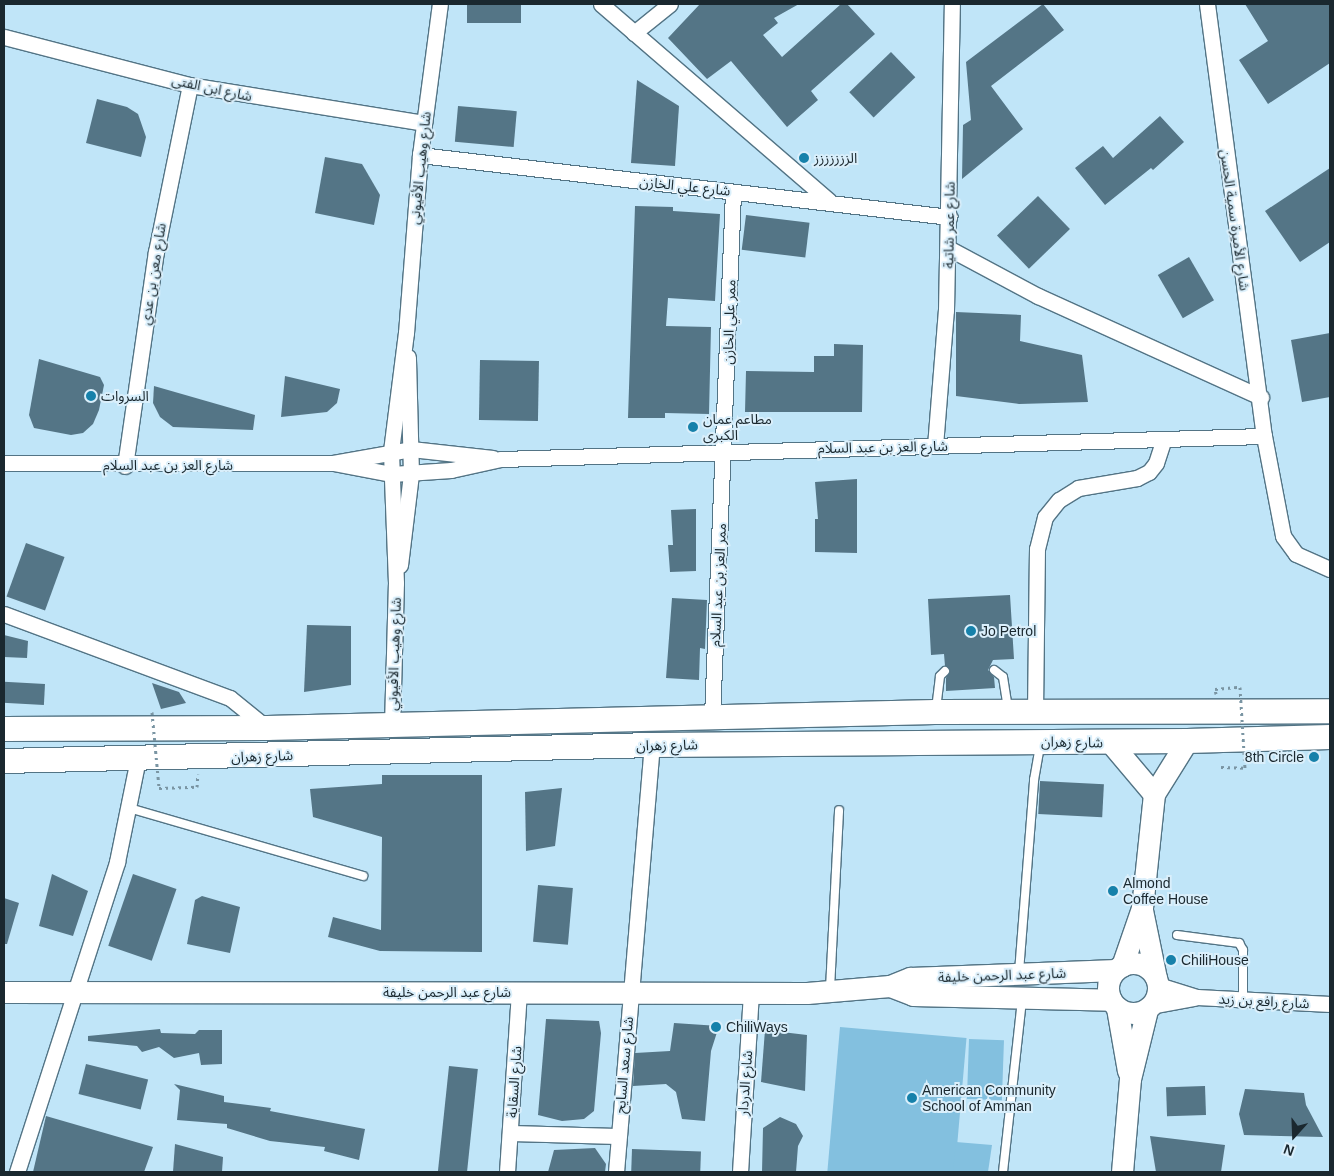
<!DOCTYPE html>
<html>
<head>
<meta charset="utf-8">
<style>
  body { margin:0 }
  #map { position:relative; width:1334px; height:1176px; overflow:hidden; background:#c0e5f8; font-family:Arial,"Noto Sans Arabic",sans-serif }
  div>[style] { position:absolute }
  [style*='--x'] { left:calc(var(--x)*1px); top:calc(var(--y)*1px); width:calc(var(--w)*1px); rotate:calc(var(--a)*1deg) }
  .green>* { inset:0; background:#83c0df; transform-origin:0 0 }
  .building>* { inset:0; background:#547586; transform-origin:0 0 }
  .path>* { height:3px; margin-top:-1.5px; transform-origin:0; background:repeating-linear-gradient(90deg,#7a95a3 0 2.5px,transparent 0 6.5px) }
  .roads { filter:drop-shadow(1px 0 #537485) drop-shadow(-1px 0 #537485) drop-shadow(0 1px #537485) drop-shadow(0 -1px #537485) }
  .lane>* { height:8px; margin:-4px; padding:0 4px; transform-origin:4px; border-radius:4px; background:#fff }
  .street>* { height:15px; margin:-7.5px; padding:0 7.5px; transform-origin:7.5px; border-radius:7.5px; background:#fff }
  .secondary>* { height:21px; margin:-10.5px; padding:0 10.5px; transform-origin:10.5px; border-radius:10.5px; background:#fff }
  .secondary>.ring { margin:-10.5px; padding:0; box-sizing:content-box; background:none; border:21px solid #fff; border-radius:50% }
  .primary>* { height:24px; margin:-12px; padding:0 12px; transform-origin:12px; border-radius:12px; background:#fff }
  .path-bridge>* { height:3px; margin-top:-1.5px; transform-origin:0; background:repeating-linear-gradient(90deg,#7a95a3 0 2.5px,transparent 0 6.5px) }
  .dots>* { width:14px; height:14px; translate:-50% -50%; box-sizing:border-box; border:2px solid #daeffb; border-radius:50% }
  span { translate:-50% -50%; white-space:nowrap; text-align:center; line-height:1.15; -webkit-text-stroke:4px #daeffb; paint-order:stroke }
  .street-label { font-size:14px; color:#1a282f }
  .poi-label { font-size:14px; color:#1a282f }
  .left { translate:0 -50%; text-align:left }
  .right { translate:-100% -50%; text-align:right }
  .frame { position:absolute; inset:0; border:5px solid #1a282f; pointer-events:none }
  .north { position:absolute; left:1269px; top:1111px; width:50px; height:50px; -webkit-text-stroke:4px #daeffb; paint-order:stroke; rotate:200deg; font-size:14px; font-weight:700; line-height:20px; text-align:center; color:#1a282f }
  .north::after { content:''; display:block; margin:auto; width:18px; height:22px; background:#1a282f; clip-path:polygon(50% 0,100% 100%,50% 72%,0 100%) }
</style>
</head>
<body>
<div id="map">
  <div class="green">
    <div style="left:840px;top:1027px;width:127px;height:146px;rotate:5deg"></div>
    <div style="left:969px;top:1039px;width:35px;height:60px;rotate:2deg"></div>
    <div style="clip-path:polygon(956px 1142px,992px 1145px,988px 1172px,953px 1172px)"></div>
  </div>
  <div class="building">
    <div style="left:467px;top:4px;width:54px;height:19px"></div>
    <div style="clip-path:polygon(700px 4px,799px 4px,774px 18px,778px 23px,763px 35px,782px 57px,841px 4px,847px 4px,875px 34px,811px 91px,818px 100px,787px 127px,731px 61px,707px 79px,668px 38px)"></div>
    <div style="clip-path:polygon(1043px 4px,1064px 30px,991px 86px,1023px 129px,962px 179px,963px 125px,971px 120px,966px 62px)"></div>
    <div style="clip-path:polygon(1245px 4px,1330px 4px,1330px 63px,1268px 104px,1239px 60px,1268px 41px)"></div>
    <div style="left:891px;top:52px;width:35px;height:58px;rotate:46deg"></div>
    <div style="clip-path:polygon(637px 80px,679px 106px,675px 166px,631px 163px)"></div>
    <div style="clip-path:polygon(97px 99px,127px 107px,138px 114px,146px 137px,141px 157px,86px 143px)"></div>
    <div style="left:458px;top:106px;width:59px;height:36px;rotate:5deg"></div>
    <div style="clip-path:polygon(1160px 116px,1184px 142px,1153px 170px,1151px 168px,1105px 205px,1075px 168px,1103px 146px,1113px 158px)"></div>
    <div style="clip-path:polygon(325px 157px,362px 164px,380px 195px,374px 225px,315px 213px)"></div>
    <div style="clip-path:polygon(1330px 168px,1330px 242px,1300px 262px,1265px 211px)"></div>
    <div style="left:1038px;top:196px;width:46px;height:57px;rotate:46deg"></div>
    <div style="clip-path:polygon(635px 206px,673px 207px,673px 211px,720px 214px,715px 301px,668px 298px,666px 326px,711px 327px,709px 414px,665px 413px,665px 418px,628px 418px)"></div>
    <div style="left:746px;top:215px;width:64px;height:35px;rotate:7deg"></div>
    <div style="left:1189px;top:257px;width:50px;height:36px;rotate:60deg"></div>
    <div style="clip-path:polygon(956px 312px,1021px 315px,1020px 341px,1082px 355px,1088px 402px,1019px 404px,956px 396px)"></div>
    <div style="clip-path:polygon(1330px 333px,1330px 397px,1302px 402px,1291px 340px)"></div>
    <div style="clip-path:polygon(834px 344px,863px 345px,862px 412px,745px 412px,746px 371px,814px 372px,814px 356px,834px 356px)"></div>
    <div style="clip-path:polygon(39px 359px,100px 377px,104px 385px,99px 410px,93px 424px,83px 433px,71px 435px,34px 428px,29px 415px)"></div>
    <div style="left:480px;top:360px;width:59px;height:60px;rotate:1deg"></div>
    <div style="clip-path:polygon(285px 376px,340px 389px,337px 403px,327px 412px,281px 417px)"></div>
    <div style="clip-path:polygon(154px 386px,255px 415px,253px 430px,173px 427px,160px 417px,153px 403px)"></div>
    <div style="clip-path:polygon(857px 479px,857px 553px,815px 552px,815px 519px,818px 519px,815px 482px)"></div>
    <div style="clip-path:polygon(696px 509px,696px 571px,670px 572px,668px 545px,673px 545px,671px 510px)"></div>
    <div style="left:26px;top:543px;width:41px;height:57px;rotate:20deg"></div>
    <div style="clip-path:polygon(1010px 595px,1014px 659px,993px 660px,988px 670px,994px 677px,995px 688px,946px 691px,946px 678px,950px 670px,945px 666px,944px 654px,931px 655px,928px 599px)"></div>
    <div style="clip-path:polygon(672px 598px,707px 600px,705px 649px,700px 648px,699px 680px,666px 678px)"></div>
    <div style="clip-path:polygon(307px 625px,351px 626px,351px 685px,304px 692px)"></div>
    <div style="clip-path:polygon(4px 635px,28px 641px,27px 658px,4px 657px)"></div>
    <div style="clip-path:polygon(152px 683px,179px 692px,186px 703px,161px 709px)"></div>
    <div style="left:45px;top:684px;width:21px;height:41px;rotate:93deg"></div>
    <div style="clip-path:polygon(382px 775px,482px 775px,482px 952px,380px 951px,328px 937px,333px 917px,381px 930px,382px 837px,313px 817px,310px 789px,382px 784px)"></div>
    <div style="left:1040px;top:781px;width:64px;height:33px;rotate:3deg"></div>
    <div style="clip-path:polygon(562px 788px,555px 846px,526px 851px,525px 792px)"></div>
    <div style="clip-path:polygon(52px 874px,88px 891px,73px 936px,39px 926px)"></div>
    <div style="left:133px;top:874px;width:46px;height:76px;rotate:19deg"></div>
    <div style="left:538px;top:885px;width:35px;height:57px;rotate:5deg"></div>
    <div style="clip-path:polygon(202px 896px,240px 907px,230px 953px,187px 944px,195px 900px)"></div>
    <div style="clip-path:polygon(4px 898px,19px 903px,7px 944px,4px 944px)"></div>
    <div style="clip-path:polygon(546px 1019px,599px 1021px,601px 1033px,594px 1111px,584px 1119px,562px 1121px,538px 1115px)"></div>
    <div style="clip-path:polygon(674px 1023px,719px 1026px,711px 1051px,705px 1121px,682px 1119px,676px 1092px,666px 1084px,633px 1086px,635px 1053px,670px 1051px)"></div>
    <div style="clip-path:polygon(160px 1029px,161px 1033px,195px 1034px,199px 1030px,222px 1030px,222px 1064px,201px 1065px,199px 1053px,174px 1058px,159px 1047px,142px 1052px,137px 1046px,88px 1041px,88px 1036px)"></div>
    <div style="clip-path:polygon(765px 1030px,807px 1035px,805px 1091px,761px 1082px)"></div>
    <div style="left:86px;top:1064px;width:64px;height:31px;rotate:14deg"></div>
    <div style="left:449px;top:1066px;width:29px;height:106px;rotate:6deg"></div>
    <div style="clip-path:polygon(174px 1084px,224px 1096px,224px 1102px,271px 1108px,270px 1111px,365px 1129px,359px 1160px,324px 1151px,325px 1147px,270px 1141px,227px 1128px,227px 1124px,177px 1120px,180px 1090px)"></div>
    <div style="left:1205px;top:1086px;width:29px;height:39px;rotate:88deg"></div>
    <div style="clip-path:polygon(1245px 1089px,1304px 1093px,1306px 1105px,1323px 1137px,1244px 1135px,1239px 1114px)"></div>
    <div style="clip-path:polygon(46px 1116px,153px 1147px,144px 1172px,33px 1172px)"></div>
    <div style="clip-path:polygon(780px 1117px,796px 1124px,803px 1136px,798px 1146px,796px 1172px,762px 1172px,763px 1128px)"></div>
    <div style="clip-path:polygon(1150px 1136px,1225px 1145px,1221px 1172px,1156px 1172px)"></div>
    <div style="clip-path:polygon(175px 1144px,223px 1157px,222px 1172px,173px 1172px)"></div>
    <div style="clip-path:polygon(595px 1148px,606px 1164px,605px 1172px,548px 1172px,554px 1150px)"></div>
    <div style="left:632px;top:1149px;width:69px;height:23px;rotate:2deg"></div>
  </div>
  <div class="path">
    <div style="--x:1216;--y:694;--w:5;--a:-101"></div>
    <div style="--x:1215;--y:689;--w:25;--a:-5"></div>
    <div style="--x:1221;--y:767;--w:24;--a:2"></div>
    <div style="--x:159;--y:788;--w:38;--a:-2"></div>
    <div style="--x:197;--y:787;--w:13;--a:-86"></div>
  </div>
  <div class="roads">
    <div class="lane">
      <div style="--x:994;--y:670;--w:11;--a:38"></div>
      <div style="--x:1003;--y:677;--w:31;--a:81"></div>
      <div style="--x:936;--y:709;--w:33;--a:-83"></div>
      <div style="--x:940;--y:676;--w:7;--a:-45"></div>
      <div style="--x:129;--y:808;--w:244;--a:16.2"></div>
      <div style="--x:1177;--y:935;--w:63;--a:7.4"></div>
      <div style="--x:1239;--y:943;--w:8;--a:60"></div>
      <div style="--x:1243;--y:950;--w:50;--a:90"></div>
      <div style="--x:1019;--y:972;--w:193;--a:-85.5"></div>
      <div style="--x:1034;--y:780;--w:36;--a:-80"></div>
      <div style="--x:830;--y:989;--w:179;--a:-87.1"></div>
      <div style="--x:1003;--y:1172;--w:174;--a:-83.7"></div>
    </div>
    <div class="street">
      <div style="--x:601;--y:4;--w:301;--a:40.8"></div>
      <div style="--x:1207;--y:4;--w:436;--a:82.5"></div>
      <div style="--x:1264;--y:436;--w:102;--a:79.2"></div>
      <div style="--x:1283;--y:536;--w:22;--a:54"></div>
      <div style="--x:1296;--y:554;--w:37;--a:24"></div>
      <div style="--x:634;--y:33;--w:46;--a:-38.9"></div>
      <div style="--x:4;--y:37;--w:192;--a:14.5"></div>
      <div style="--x:190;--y:85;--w:237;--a:9.2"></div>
      <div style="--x:420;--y:155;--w:533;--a:6.68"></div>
      <div style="--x:948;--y:248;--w:102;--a:28.1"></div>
      <div style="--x:1038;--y:296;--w:245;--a:24.4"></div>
      <div style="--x:935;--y:446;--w:136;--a:-85.4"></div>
      <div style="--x:946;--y:310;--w:306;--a:-88.9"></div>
      <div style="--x:4;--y:463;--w:329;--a:0"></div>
      <div style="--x:333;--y:463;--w:79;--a:-10.2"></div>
      <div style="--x:411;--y:449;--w:82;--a:6.3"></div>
      <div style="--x:333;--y:463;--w:60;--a:10.6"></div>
      <div style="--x:392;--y:474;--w:59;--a:-3.9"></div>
      <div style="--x:451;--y:470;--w:51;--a:-12.4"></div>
      <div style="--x:501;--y:459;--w:763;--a:-1.73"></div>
      <div style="--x:125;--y:466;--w:216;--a:-81.8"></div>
      <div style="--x:156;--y:252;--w:170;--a:-78.5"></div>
      <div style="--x:400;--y:565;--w:92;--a:-83.1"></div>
      <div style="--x:411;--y:474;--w:117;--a:-91.5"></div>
      <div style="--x:4;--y:614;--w:241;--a:20.4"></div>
      <div style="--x:230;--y:698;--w:48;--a:39"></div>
      <div style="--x:1035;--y:712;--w:163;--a:-89.3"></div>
      <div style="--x:1037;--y:549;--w:33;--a:-76"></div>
      <div style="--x:1045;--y:517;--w:22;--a:-51"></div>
      <div style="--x:1059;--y:500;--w:22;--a:-32"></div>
      <div style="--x:1078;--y:488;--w:60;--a:-9.6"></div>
      <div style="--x:1137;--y:478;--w:13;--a:-27"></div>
      <div style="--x:1149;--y:472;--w:11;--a:-52"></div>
      <div style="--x:1156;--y:463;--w:25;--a:-72"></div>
      <div style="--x:712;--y:717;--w:525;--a:-87.71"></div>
      <div style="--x:392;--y:725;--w:142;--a:-88.4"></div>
      <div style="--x:396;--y:583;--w:132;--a:-92.2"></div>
      <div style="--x:391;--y:451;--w:119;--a:-82.8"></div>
      <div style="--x:406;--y:333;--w:179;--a:-85.5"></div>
      <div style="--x:420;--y:155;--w:152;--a:-82.5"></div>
      <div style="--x:1158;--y:985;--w:41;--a:17.1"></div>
      <div style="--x:1197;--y:997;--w:133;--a:3"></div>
      <div style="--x:1151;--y:1006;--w:44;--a:-10.5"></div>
      <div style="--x:510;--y:1133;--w:108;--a:1.6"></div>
      <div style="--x:17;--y:1172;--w:326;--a:-72.1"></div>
      <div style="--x:117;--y:862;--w:105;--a:-78.5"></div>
      <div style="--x:507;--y:1172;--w:180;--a:-86.2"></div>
      <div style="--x:616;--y:1172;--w:429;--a:-85.2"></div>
      <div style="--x:740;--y:1172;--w:179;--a:-86.5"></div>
    </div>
    <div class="secondary">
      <div style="--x:1110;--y:742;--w:68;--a:49.8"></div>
      <div style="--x:1142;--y:910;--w:69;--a:78.4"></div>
      <div class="ring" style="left:1108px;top:963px;width:29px;height:29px"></div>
      <div style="--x:1122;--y:966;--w:61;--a:-71"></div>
      <div style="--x:1142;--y:908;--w:115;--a:-84"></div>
      <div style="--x:1154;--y:794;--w:62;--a:-58.1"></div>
      <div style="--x:890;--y:986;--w:25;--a:21"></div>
      <div style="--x:913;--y:995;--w:198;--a:1.4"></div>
      <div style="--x:4;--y:992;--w:803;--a:0.07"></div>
      <div style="--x:807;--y:993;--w:83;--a:-4.8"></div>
      <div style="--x:890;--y:986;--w:22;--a:-22"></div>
      <div style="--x:910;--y:978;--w:206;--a:-2.2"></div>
      <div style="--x:1117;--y:1008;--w:64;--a:80.1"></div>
      <div style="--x:1122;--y:1172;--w:93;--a:-85.1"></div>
      <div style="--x:1130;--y:1079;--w:71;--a:-76.2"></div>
    </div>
    <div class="primary">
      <div style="--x:4;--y:729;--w:263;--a:-0.2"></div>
      <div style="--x:267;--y:728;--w:668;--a:-1.37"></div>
      <div style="--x:935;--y:712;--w:395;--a:-0.1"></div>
      <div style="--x:4;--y:761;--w:648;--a:-1.41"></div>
      <div style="--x:652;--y:745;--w:535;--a:-0.43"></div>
      <div style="--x:1187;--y:741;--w:143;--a:-1.6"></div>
    </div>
  </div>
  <div class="path-bridge">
    <div style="--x:1240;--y:687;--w:81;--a:86.5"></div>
    <div style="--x:152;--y:712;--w:76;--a:84.7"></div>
  </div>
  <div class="dots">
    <div style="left:804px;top:158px;background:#1681aa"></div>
    <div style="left:91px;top:396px;background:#1681aa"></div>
    <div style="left:693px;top:427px;background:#1681aa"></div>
    <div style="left:971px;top:631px;background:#1681aa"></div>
    <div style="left:1314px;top:757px;background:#1681aa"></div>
    <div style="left:1113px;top:891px;background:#1681aa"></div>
    <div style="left:1171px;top:960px;background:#1681aa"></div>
    <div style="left:716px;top:1027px;background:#1681aa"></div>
    <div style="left:912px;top:1098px;background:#1681aa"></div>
  </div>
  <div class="street-label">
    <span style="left:212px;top:88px;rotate:12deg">شارع ابن الفتى</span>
    <span style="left:420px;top:168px;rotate:-84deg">شارع وهيب الأفيوني</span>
    <span style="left:685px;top:186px;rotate:6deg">شارع علي الخازن</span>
    <span style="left:1235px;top:220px;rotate:82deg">شارع الأميرة سمية الحسن</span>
    <span style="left:949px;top:225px;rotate:-89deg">شارع عمر شاتية</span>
    <span style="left:153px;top:274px;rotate:-81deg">شارع معن بن عدي</span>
    <span style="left:729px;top:322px;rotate:-88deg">ممر علي الخازن</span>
    <span style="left:883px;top:447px;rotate:-1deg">شارع العز بن عبد السلام</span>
    <span style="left:168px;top:465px">شارع العز بن عبد السلام</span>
    <span style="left:718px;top:585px;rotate:-87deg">ممر العز بن عبد السلام</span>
    <span style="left:394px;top:654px;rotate:-88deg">شارع وهيب الأفيوني</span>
    <span style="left:1072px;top:742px;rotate:1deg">شارع زهران</span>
    <span style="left:667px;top:745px;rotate:-1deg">شارع زهران</span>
    <span style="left:262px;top:756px;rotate:-2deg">شارع زهران</span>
    <span style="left:1002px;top:975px;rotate:-2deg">شارع عبد الرحمن خليفة</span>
    <span style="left:447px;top:992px">شارع عبد الرحمن خليفة</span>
    <span style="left:1264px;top:1001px;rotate:3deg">شارع رافع بن زيد</span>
    <span style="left:624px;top:1065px;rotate:-85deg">شارع سعد السايح</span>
    <span style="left:514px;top:1082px;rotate:-86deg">شارع السقاية</span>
    <span style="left:745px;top:1083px;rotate:-86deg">شارع الدردار</span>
  </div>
  <div class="poi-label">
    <span class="left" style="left:814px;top:158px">الززززززز</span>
    <span class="left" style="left:101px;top:396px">السروات</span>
    <span class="left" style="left:703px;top:427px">مطاعم عمان<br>الكبرى</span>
    <span class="left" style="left:981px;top:631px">Jo Petrol</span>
    <span class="right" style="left:1304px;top:757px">8th Circle</span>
    <span class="left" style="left:1123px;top:891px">Almond<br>Coffee House</span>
    <span class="left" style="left:1181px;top:960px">ChiliHouse</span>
    <span class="left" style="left:726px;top:1027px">ChiliWays</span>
    <span class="left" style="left:922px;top:1098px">American Community<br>School of Amman</span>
  </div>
  <div class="frame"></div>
  <div class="north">N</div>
</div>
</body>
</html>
